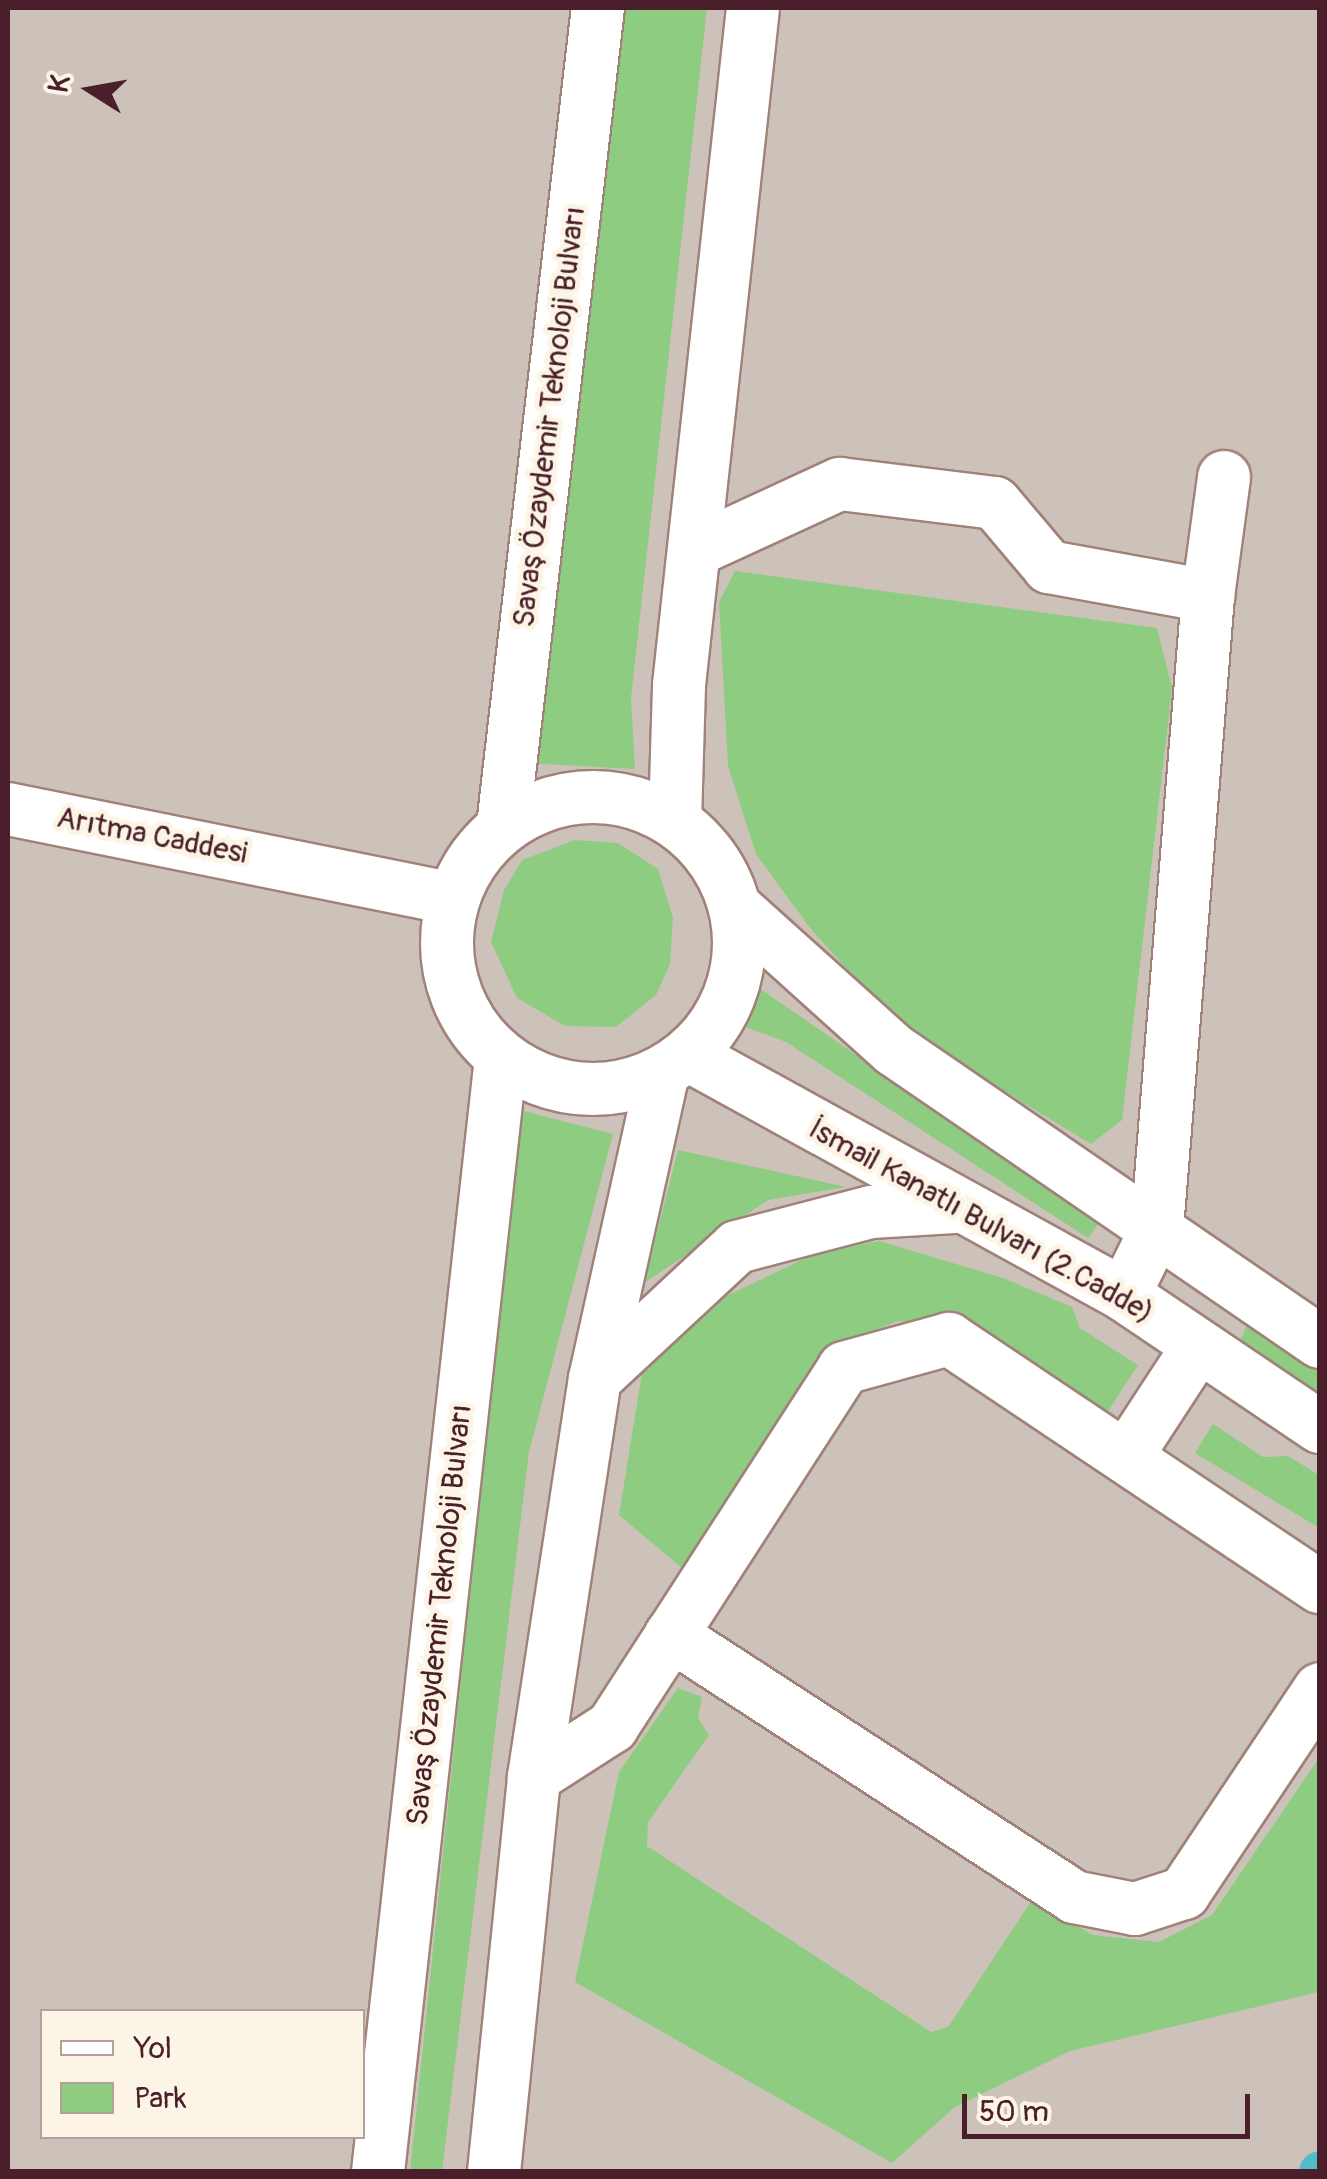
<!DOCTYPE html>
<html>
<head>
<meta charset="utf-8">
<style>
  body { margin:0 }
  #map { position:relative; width:1327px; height:2179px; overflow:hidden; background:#f6e4ca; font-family:Pangolin,sans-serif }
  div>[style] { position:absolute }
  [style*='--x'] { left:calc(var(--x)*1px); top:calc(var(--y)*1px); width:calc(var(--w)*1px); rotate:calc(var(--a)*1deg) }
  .industrial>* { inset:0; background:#cdc2b9 }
  .green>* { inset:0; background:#8ecc82 }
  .canal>* { height:40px; margin:-20px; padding:0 20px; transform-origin:20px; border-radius:20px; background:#50bec8 }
  .roads { filter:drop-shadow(2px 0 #a0827a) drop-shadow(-2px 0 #a0827a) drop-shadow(0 2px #a0827a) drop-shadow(0 -2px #a0827a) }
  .minor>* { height:52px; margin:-26px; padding:0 26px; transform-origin:26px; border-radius:26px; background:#fff }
  .minor>.ring { margin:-26px; padding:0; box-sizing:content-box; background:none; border:52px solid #fff; border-radius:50% }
  span { translate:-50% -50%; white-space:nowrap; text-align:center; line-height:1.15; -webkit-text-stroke:10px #fcf5e5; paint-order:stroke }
  .street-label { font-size:30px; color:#4a1f2b }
  .frame { position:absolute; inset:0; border:10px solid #4a1f2b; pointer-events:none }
  .legend { position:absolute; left:40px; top:2009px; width:325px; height:130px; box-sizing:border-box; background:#fcf5e5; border:2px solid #b59f9b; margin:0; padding:12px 18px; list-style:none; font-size:30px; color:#4a1f2b }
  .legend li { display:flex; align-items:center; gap:20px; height:50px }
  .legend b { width:50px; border:2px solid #b59f9b }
  .north { position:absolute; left:40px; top:40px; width:100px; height:100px; -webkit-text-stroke:8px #fcf5e5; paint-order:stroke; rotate:281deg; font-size:28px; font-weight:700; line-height:40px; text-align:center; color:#4a1f2b }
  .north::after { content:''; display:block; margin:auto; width:35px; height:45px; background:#4a1f2b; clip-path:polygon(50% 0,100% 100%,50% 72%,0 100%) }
  .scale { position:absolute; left:962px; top:2094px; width:288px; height:45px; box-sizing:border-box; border:5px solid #4a1f2b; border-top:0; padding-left:12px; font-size:30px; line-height:35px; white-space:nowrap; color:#4a1f2b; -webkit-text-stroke:8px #fcf5e5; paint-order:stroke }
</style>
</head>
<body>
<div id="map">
  <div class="industrial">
    <div style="clip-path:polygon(evenodd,8px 8px,1319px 8px,1319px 2171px,8px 2172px,8px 8px,42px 2012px,362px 2012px,362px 2136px,42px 2136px,42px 2012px)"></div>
  </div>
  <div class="green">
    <div style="clip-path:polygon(617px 8px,707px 8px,631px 698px,635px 769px,524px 763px)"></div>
    <div style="clip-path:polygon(735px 571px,1157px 628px,1172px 688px,1122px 1120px,1091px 1144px,898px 1026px,810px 928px,756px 854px,728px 766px,719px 602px)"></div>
    <div style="clip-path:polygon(575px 840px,618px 843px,658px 869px,673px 918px,670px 964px,656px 995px,616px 1027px,565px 1026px,517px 998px,491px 942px,504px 890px,522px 860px)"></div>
    <div style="clip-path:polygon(736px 972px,1099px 1223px,1088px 1238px,786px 1042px,732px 1022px)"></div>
    <div style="clip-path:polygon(520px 1110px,613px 1134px,529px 1452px,442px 2171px,410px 2172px)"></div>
    <div style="clip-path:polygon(678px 1150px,846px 1187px,768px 1200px,644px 1283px)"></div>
    <div style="clip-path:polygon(879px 1241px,1003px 1278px,1072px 1307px,1080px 1328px,1138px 1365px,1103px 1419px,944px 1325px,898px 1321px,865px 1334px,805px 1396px,689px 1574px,619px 1515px,642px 1373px,716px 1301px,816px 1253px)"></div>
    <div style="clip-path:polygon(1248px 1323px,1319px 1371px,1319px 1403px,1237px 1349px)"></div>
    <div style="clip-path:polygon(1213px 1424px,1263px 1457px,1288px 1456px,1319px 1475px,1319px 1528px,1195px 1453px)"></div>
    <div style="clip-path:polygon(678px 1688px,702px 1697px,698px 1718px,709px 1735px,648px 1822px,647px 1846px,931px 2032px,948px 2027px,1032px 1900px,1093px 1935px,1159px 1942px,1212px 1915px,1319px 1758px,1319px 1992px,1070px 2051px,955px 2107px,892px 2163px,575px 1982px,619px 1772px)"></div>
  </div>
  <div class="canal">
    <div style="--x:1319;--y:2172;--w:1;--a:-45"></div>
  </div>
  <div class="roads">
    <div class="minor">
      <div style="--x:694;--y:551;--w:161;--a:-24.7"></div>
      <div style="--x:840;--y:484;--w:156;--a:7"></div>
      <div style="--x:995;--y:503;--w:84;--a:49.8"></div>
      <div style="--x:1049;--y:567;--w:162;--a:10.3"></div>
      <div class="ring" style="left:447px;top:797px;width:240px;height:240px"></div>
      <div style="--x:8;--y:809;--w:454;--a:11.4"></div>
      <div style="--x:675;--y:821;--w:136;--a:-88.3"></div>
      <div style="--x:679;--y:685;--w:681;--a:-83.76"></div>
      <div style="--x:503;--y:826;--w:823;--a:-83.38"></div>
      <div style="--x:735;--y:907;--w:214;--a:42"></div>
      <div style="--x:894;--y:1050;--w:516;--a:34.43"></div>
      <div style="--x:688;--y:1055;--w:498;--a:28.8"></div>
      <div style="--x:1124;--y:1295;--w:236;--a:34"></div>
      <div style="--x:1124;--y:1295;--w:75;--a:-63.8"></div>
      <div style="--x:1157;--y:1228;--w:634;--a:-85.39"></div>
      <div style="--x:1208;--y:596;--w:120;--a:-82.3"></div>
      <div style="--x:595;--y:1379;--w:194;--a:-42.9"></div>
      <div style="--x:737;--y:1247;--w:138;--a:-14.6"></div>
      <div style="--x:871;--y:1212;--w:83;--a:-3.4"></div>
      <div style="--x:1126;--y:1457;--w:130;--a:-56.9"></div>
      <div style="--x:671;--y:1635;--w:481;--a:33"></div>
      <div style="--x:1074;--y:1897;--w:62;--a:11.1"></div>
      <div style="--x:1135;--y:1909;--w:52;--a:-18.1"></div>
      <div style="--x:1184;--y:1893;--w:245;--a:-56.3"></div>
      <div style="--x:534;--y:1777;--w:93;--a:-32.7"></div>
      <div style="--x:612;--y:1727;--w:427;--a:-57.1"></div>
      <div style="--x:844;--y:1368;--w:109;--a:-15.4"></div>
      <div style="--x:949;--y:1339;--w:446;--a:33.8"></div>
      <div style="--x:378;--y:2172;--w:1121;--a:-83.7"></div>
      <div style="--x:494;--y:2172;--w:397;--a:-84.2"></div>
      <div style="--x:534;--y:1777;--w:403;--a:-81.3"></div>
      <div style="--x:595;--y:1379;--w:314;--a:-77.5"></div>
    </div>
  </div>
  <div class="street-label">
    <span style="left:550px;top:417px;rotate:-83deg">Savaş Özaydemir Teknoloji Bulvarı</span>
    <span style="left:152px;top:836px;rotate:11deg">Arıtma Caddesi</span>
    <span style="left:981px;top:1221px;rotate:29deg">İsmail Kanatlı Bulvarı (2.Cadde)</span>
    <span style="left:440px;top:1615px;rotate:-84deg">Savaş Özaydemir Teknoloji Bulvarı</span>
  </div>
  <div class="frame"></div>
  <ul class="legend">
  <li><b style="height:12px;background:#fff"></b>Yol</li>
  <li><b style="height:28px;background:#8ecc82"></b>Park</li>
  </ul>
  <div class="north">K</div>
  <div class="scale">50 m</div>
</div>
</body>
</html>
